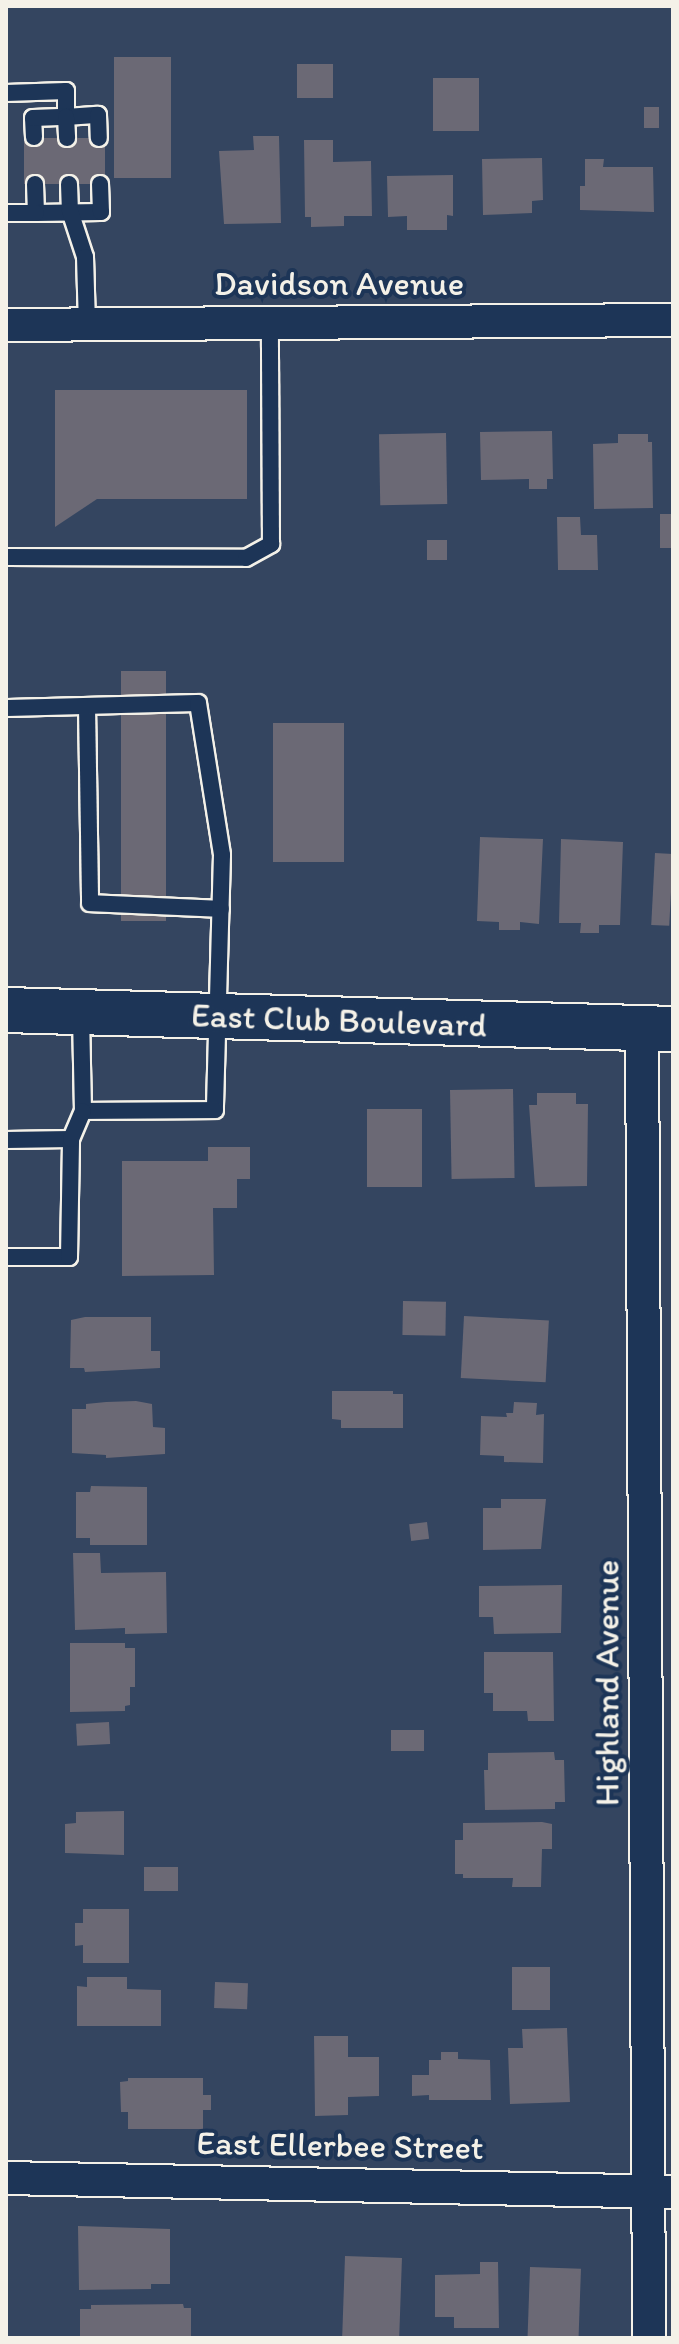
<!DOCTYPE html>
<html>
<head>
<meta charset="utf-8">
<style>
  body { margin:0 }
  #map { position:relative; width:679px; height:2344px; overflow:hidden; background:#344560; font-family:Itim,sans-serif }
  div>[style] { position:absolute }
  [style*='--x'] { left:calc(var(--x)*1px); top:calc(var(--y)*1px); width:calc(var(--w)*1px); rotate:calc(var(--a)*1deg) }
  .building>* { inset:0; background:#6b6975; transform-origin:0 0 }
  .roads { filter:drop-shadow(2px 0 #f4f1e8) drop-shadow(-2px 0 #f4f1e8) drop-shadow(0 2px #f4f1e8) drop-shadow(0 -2px #f4f1e8) }
  .lane>* { height:16px; margin:-8px; padding:0 8px; transform-origin:8px; border-radius:8px; background:#1d3557 }
  .street>* { height:32px; margin:-16px; padding:0 16px; transform-origin:16px; border-radius:16px; background:#1d3557 }
  .secondary>* { height:44px; margin:-22px; padding:0 22px; transform-origin:22px; border-radius:22px; background:#1d3557 }
  span { translate:-50% -50%; white-space:nowrap; text-align:center; line-height:1.15; -webkit-text-stroke:8px #1d3557; paint-order:stroke }
  .street-label { font-size:34px; color:#f4f1e8 }
  .frame { position:absolute; inset:0; border:8px solid #f4f1e8; pointer-events:none }
</style>
</head>
<body>
<div id="map">
  <div class="building">
    <div style="left:114px;top:57px;width:57px;height:121px"></div>
    <div style="left:297px;top:64px;width:36px;height:34px"></div>
    <div style="left:433px;top:78px;width:46px;height:53px"></div>
    <div style="left:644px;top:107px;width:15px;height:21px"></div>
    <div style="clip-path:polygon(253px 136px,279px 136px,281px 223px,224px 224px,219px 151px,254px 150px)"></div>
    <div style="left:24px;top:138px;width:81px;height:46px"></div>
    <div style="clip-path:polygon(304px 140px,333px 140px,333px 162px,371px 161px,372px 216px,344px 216px,344px 226px,311px 227px,311px 217px,305px 217px)"></div>
    <div style="clip-path:polygon(542px 158px,543px 200px,532px 201px,532px 213px,483px 215px,482px 159px)"></div>
    <div style="clip-path:polygon(585px 159px,604px 159px,603px 167px,653px 167px,654px 212px,580px 210px,580px 186px,585px 186px)"></div>
    <div style="clip-path:polygon(453px 175px,453px 216px,447px 215px,447px 230px,407px 230px,407px 216px,388px 217px,387px 176px)"></div>
    <div style="clip-path:polygon(55px 390px,247px 390px,247px 499px,97px 499px,55px 527px)"></div>
    <div style="clip-path:polygon(552px 431px,553px 479px,547px 479px,547px 489px,529px 489px,529px 479px,481px 480px,480px 432px)"></div>
    <div style="left:446px;top:433px;width:71px;height:67px;rotate:89deg"></div>
    <div style="clip-path:polygon(618px 434px,648px 434px,648px 442px,652px 442px,653px 508px,594px 509px,593px 444px,618px 443px)"></div>
    <div style="left:660px;top:514px;width:13px;height:34px"></div>
    <div style="clip-path:polygon(557px 517px,580px 517px,581px 535px,597px 535px,598px 570px,558px 570px)"></div>
    <div style="left:427px;top:540px;width:20px;height:20px"></div>
    <div style="left:121px;top:671px;width:45px;height:250px"></div>
    <div style="left:344px;top:723px;width:139px;height:71px;rotate:90deg"></div>
    <div style="clip-path:polygon(480px 837px,543px 839px,539px 924px,520px 922px,520px 930px,499px 930px,499px 922px,477px 921px)"></div>
    <div style="clip-path:polygon(561px 839px,623px 842px,620px 925px,599px 925px,599px 933px,580px 933px,581px 923px,559px 923px)"></div>
    <div style="left:655px;top:853px;width:18px;height:72px;rotate:3deg"></div>
    <div style="left:513px;top:1089px;width:89px;height:63px;rotate:89deg"></div>
    <div style="clip-path:polygon(537px 1093px,576px 1093px,576px 1104px,588px 1104px,587px 1186px,535px 1187px,529px 1105px,537px 1105px)"></div>
    <div style="left:367px;top:1109px;width:55px;height:78px"></div>
    <div style="clip-path:polygon(208px 1147px,250px 1147px,250px 1179px,237px 1179px,237px 1208px,213px 1208px,214px 1275px,122px 1276px,122px 1161px,208px 1161px)"></div>
    <div style="left:403px;top:1301px;width:43px;height:34px;rotate:1deg"></div>
    <div style="left:464px;top:1316px;width:85px;height:62px;rotate:3deg"></div>
    <div style="clip-path:polygon(85px 1317px,151px 1317px,151px 1351px,160px 1351px,160px 1368px,85px 1372px,84px 1368px,70px 1368px,71px 1320px)"></div>
    <div style="clip-path:polygon(332px 1391px,393px 1391px,393px 1394px,403px 1394px,403px 1428px,341px 1428px,341px 1420px,332px 1419px)"></div>
    <div style="clip-path:polygon(136px 1401px,152px 1404px,153px 1427px,165px 1428px,165px 1454px,106px 1458px,106px 1455px,72px 1453px,72px 1409px,86px 1409px,86px 1404px,106px 1402px)"></div>
    <div style="clip-path:polygon(514px 1402px,537px 1403px,536px 1415px,544px 1414px,543px 1463px,504px 1462px,504px 1456px,480px 1455px,481px 1416px,507px 1417px,506px 1413px,513px 1413px)"></div>
    <div style="clip-path:polygon(91px 1486px,147px 1487px,147px 1545px,90px 1545px,90px 1538px,76px 1538px,76px 1492px,90px 1492px)"></div>
    <div style="clip-path:polygon(501px 1499px,546px 1499px,541px 1549px,483px 1550px,483px 1508px,501px 1508px)"></div>
    <div style="left:427px;top:1522px;width:17px;height:18px;rotate:83deg"></div>
    <div style="clip-path:polygon(73px 1553px,100px 1553px,101px 1573px,166px 1572px,167px 1633px,125px 1634px,125px 1628px,75px 1630px)"></div>
    <div style="clip-path:polygon(562px 1585px,561px 1633px,494px 1634px,493px 1617px,479px 1617px,479px 1586px)"></div>
    <div style="clip-path:polygon(70px 1643px,125px 1643px,125px 1648px,135px 1648px,135px 1687px,130px 1687px,130px 1705px,125px 1706px,125px 1711px,70px 1712px)"></div>
    <div style="clip-path:polygon(484px 1652px,553px 1652px,554px 1721px,528px 1721px,527px 1711px,493px 1711px,493px 1693px,484px 1693px)"></div>
    <div style="left:109px;top:1722px;width:22px;height:33px;rotate:87deg"></div>
    <div style="left:391px;top:1730px;width:33px;height:21px"></div>
    <div style="clip-path:polygon(554px 1752px,555px 1760px,564px 1760px,565px 1802px,555px 1802px,555px 1809px,485px 1810px,484px 1770px,488px 1770px,488px 1753px)"></div>
    <div style="clip-path:polygon(124px 1811px,124px 1855px,65px 1853px,65px 1824px,76px 1823px,76px 1812px)"></div>
    <div style="clip-path:polygon(542px 1822px,552px 1824px,552px 1849px,542px 1849px,541px 1887px,512px 1887px,513px 1878px,463px 1878px,463px 1874px,455px 1874px,455px 1840px,463px 1840px,463px 1823px)"></div>
    <div style="left:144px;top:1867px;width:34px;height:24px"></div>
    <div style="clip-path:polygon(83px 1909px,129px 1909px,129px 1963px,83px 1963px,83px 1945px,75px 1946px,75px 1923px,83px 1923px)"></div>
    <div style="left:512px;top:1967px;width:38px;height:43px"></div>
    <div style="clip-path:polygon(87px 1977px,127px 1977px,127px 1989px,161px 1990px,161px 2026px,77px 2026px,77px 1986px,87px 1987px)"></div>
    <div style="left:215px;top:1982px;width:33px;height:26px;rotate:2deg"></div>
    <div style="clip-path:polygon(567px 2028px,570px 2102px,510px 2104px,508px 2048px,523px 2048px,522px 2029px)"></div>
    <div style="clip-path:polygon(314px 2036px,348px 2036px,348px 2057px,379px 2057px,379px 2096px,348px 2097px,348px 2115px,315px 2116px)"></div>
    <div style="clip-path:polygon(441px 2052px,458px 2052px,458px 2059px,490px 2060px,491px 2100px,429px 2100px,429px 2095px,412px 2096px,412px 2075px,429px 2075px,429px 2060px,441px 2060px)"></div>
    <div style="clip-path:polygon(128px 2078px,203px 2078px,203px 2095px,211px 2095px,211px 2110px,203px 2110px,203px 2129px,128px 2129px,128px 2112px,121px 2112px,120px 2082px,128px 2081px)"></div>
    <div style="clip-path:polygon(78px 2226px,170px 2229px,170px 2284px,151px 2284px,151px 2289px,79px 2290px)"></div>
    <div style="left:345px;top:2256px;width:57px;height:82px;rotate:2deg"></div>
    <div style="clip-path:polygon(480px 2262px,498px 2262px,499px 2328px,454px 2328px,454px 2317px,435px 2317px,435px 2275px,480px 2274px)"></div>
    <div style="left:530px;top:2267px;width:51px;height:71px;rotate:2deg"></div>
    <div style="clip-path:polygon(183px 2304px,184px 2308px,191px 2308px,191px 2338px,80px 2338px,80px 2309px,91px 2309px,91px 2305px)"></div>
  </div>
  <div class="roads">
    <div class="lane">
      <div style="--x:6;--y:93;--w:60;--a:-1.9"></div>
      <div style="--x:66;--y:91;--w:26;--a:90"></div>
      <div style="--x:66;--y:117;--w:32;--a:-4"></div>
      <div style="--x:98;--y:115;--w:23;--a:88"></div>
      <div style="--x:34;--y:137;--w:19;--a:-93"></div>
      <div style="--x:33;--y:118;--w:33;--a:-2"></div>
      <div style="--x:66;--y:117;--w:21;--a:87"></div>
      <div style="--x:35;--y:184;--w:29;--a:88"></div>
      <div style="--x:36;--y:213;--w:65;--a:-0.9"></div>
      <div style="--x:101;--y:212;--w:28;--a:-92"></div>
      <div style="--x:69;--y:184;--w:27;--a:88"></div>
      <div style="--x:70;--y:211;--w:48;--a:71.9"></div>
      <div style="--x:85;--y:257;--w:67;--a:88.3"></div>
      <div style="--x:6;--y:213;--w:30;--a:0"></div>
      <div style="--x:6;--y:557;--w:240;--a:0.2"></div>
      <div style="--x:246;--y:558;--w:29;--a:-29"></div>
      <div style="--x:271;--y:544;--w:221;--a:-90.3"></div>
      <div style="--x:87;--y:706;--w:197;--a:89.1"></div>
      <div style="--x:90;--y:903;--w:131;--a:2.6"></div>
      <div style="--x:6;--y:708;--w:192;--a:-1.5"></div>
      <div style="--x:198;--y:703;--w:154;--a:81"></div>
      <div style="--x:222;--y:855;--w:255;--a:91.6"></div>
      <div style="--x:215;--y:1110;--w:132;--a:179.6"></div>
      <div style="--x:83;--y:1111;--w:96;--a:-91.2"></div>
      <div style="--x:6;--y:1140;--w:65;--a:-0.9"></div>
      <div style="--x:6;--y:1257;--w:63;--a:0"></div>
      <div style="--x:69;--y:1257;--w:118;--a:-89"></div>
      <div style="--x:71;--y:1139;--w:30;--a:-67"></div>
    </div>
    <div class="street">
      <div style="--x:6;--y:325;--w:667;--a:-0.43"></div>
      <div style="--x:642;--y:1029;--w:1309;--a:89.69"></div>
      <div style="--x:6;--y:2178;--w:667;--a:1.2"></div>
    </div>
    <div class="secondary">
      <div style="--x:6;--y:1010;--w:667;--a:1.63"></div>
    </div>
  </div>
  <div class="street-label">
    <span style="left:339px;top:284px">Davidson Avenue</span>
    <span style="left:339px;top:1020px;rotate:2deg">East Club Boulevard</span>
    <span style="left:607px;top:1683px;rotate:-90deg">Highland Avenue</span>
    <span style="left:340px;top:2145px;rotate:1deg">East Ellerbee Street</span>
  </div>
  <div class="frame"></div>
</div>
</body>
</html>
